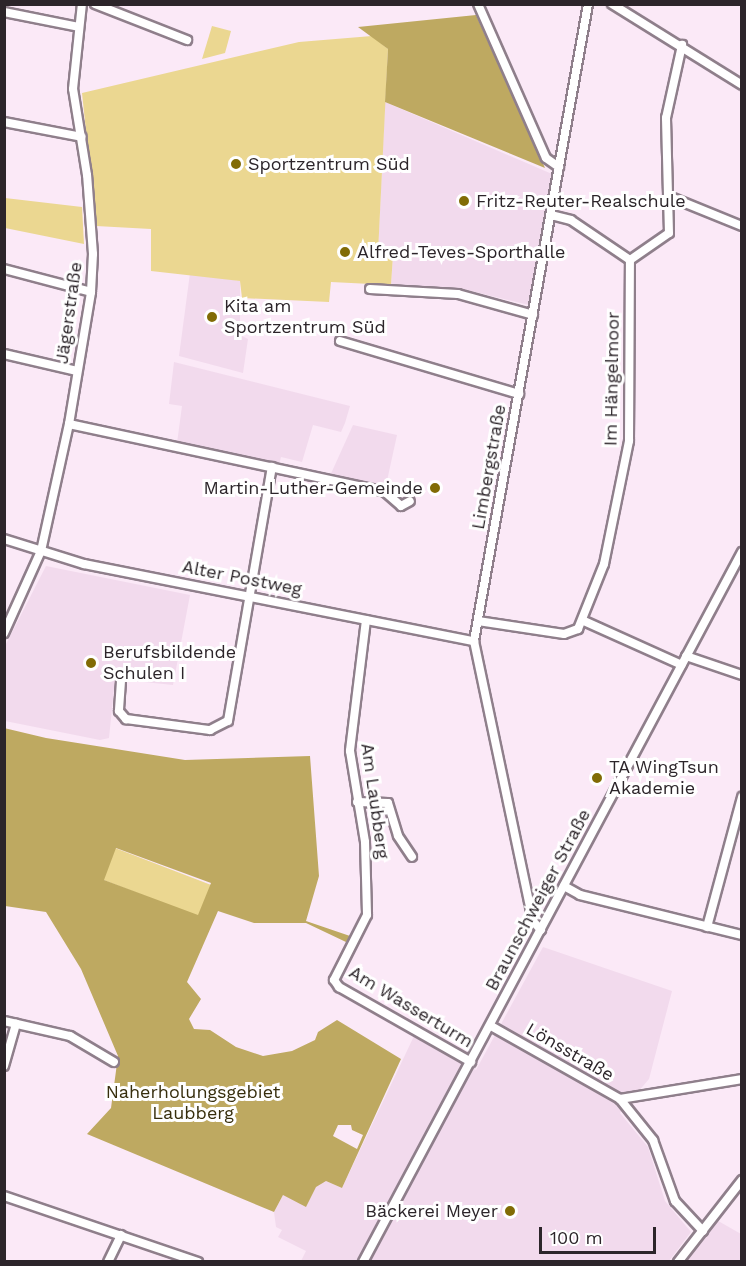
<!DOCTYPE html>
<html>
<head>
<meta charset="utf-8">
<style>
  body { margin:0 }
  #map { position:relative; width:746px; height:1266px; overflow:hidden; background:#fbe9f7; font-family:"Work Sans",sans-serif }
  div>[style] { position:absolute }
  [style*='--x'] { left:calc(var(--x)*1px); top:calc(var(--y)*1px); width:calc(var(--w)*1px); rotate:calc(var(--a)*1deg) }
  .built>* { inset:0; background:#f2daed }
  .green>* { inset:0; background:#ebd791; transform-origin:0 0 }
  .forest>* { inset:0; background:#bea961 }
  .roads { filter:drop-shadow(2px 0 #8f7f8b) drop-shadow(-2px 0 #8f7f8b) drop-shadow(0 2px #8f7f8b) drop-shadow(0 -2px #8f7f8b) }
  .minor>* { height:8px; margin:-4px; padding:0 4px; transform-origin:4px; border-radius:4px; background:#fff }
  .dots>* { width:16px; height:16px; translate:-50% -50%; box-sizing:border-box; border:3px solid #fff; border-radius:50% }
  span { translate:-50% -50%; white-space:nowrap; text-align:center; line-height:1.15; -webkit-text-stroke:6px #fff; paint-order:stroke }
  .poi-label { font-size:18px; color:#2c252a }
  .left { translate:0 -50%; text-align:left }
  .right { translate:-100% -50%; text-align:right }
  .street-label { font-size:18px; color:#2c252a }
  .park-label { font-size:18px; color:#372e0d }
  .frame { position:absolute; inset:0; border:6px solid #2c252a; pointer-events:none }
  .scale { position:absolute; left:539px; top:1227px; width:117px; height:27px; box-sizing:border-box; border:3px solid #2c252a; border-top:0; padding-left:8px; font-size:18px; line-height:21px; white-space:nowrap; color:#2c252a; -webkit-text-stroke:4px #fff; paint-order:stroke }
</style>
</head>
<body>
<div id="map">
  <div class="built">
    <div style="clip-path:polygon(385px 102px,552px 174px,529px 305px,459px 288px,391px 285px,393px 256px,378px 254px)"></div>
    <div style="clip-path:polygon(190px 273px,240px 281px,240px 335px,248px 339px,243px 373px,179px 356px)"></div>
    <div style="clip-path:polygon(174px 362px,350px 406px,345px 423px,341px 432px,313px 425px,302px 462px,281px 457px,279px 465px,177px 443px,182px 406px,169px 404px)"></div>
    <div style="clip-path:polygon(353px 425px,397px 435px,385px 490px,329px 478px)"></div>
    <div style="clip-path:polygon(46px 566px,190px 595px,173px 685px,115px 679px,109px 738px,100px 740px,5px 721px,5px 646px)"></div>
    <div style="clip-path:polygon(543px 947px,672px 991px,649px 1079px,620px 1113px,648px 1147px,665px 1201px,691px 1232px,669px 1261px,301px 1261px,306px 1251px,278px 1237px,282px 1230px,276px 1227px,274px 1212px,283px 1195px,326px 1181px,342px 1188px,414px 1036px,476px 1070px)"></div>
    <div style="clip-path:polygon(713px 1218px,741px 1234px,741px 1261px,678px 1262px)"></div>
  </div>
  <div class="green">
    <div style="clip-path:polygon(212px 26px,231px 31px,225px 53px,202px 59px)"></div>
    <div style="clip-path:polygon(372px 36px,388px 49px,378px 253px,393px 255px,391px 285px,331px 282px,329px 302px,242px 298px,240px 281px,151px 271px,151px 229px,96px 226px,82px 93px,299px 42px)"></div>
    <div style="clip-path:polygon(5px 198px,82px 207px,84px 244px,5px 228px)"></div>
    <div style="left:115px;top:848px;width:103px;height:34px;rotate:21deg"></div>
  </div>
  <div class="forest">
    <div style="clip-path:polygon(476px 15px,545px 168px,385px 102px,388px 49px,358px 27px)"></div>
    <div style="clip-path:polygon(evenodd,4px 728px,46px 738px,185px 760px,310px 756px,319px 876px,306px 921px,350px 936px,346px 942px,306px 923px,254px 923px,218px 911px,187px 982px,201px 999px,189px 1019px,194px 1029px,210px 1030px,236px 1047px,263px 1056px,292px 1051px,315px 1040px,318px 1032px,337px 1020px,401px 1059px,342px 1188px,326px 1181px,316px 1187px,306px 1207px,283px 1195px,274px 1212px,87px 1134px,111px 1108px,118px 1056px,81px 969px,46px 912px,5px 906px,4px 728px,116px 848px,211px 883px,198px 915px,104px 880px,116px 848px,4px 728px,338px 1125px,351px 1125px,352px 1130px,363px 1135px,357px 1149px,333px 1136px,338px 1125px)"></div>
  </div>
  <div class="roads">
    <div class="minor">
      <div style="--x:95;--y:4;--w:99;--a:21.4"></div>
      <div style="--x:478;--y:4;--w:168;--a:66.2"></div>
      <div style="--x:546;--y:158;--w:16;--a:35"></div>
      <div style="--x:612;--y:4;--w:153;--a:31.9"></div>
      <div style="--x:4;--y:12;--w:76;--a:11.3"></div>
      <div style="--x:4;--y:122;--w:79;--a:10.9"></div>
      <div style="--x:668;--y:196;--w:80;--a:22.1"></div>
      <div style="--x:630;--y:260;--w:47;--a:-34.7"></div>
      <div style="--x:669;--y:233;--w:115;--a:-91.5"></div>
      <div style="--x:666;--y:118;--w:75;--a:-77.6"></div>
      <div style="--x:4;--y:269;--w:90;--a:14.8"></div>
      <div style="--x:370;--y:289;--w:88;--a:3.3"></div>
      <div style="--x:458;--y:294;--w:78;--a:15.6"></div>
      <div style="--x:340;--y:341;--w:187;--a:16.5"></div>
      <div style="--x:4;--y:354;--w:75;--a:13.1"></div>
      <div style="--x:69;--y:424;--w:323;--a:12.1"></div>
      <div style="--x:385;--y:492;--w:21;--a:41"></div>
      <div style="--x:401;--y:506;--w:10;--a:-29"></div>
      <div style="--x:4;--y:539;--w:84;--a:17.4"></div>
      <div style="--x:84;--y:564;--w:398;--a:11.2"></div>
      <div style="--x:366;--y:620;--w:132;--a:97"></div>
      <div style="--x:350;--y:751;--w:92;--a:80.6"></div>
      <div style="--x:365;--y:842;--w:73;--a:88.4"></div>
      <div style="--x:367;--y:915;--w:73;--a:116.9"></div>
      <div style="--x:334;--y:980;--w:9;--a:54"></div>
      <div style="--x:339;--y:987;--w:152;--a:29.6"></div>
      <div style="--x:478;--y:621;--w:87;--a:8.6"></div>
      <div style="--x:564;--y:634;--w:15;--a:-20"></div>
      <div style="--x:578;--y:629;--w:70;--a:-68.2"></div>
      <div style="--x:604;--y:564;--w:126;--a:-78.5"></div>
      <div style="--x:629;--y:441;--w:181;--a:-89.7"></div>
      <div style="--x:630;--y:260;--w:71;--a:-145.9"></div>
      <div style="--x:571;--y:220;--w:21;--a:-166"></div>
      <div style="--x:584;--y:621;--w:107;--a:24.2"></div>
      <div style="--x:4;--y:633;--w:90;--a:-65.7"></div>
      <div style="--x:41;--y:551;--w:130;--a:-77.6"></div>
      <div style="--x:69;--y:424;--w:134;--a:-80.5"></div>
      <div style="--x:91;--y:292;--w:38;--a:-87"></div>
      <div style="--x:93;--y:254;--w:79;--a:-94.3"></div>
      <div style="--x:87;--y:175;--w:87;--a:-99.2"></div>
      <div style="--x:73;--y:89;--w:85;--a:-84"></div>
      <div style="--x:686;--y:656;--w:59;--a:18.7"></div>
      <div style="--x:121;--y:681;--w:30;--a:94"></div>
      <div style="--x:119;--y:711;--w:11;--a:49"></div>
      <div style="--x:126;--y:719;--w:85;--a:7.5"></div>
      <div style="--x:210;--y:730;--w:20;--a:-27"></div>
      <div style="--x:228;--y:721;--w:258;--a:-80.2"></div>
      <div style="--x:357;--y:802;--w:31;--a:2"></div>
      <div style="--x:388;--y:803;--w:34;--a:73"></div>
      <div style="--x:398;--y:836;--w:25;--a:56"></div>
      <div style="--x:564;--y:886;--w:18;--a:29"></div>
      <div style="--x:580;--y:895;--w:167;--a:13.9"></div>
      <div style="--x:707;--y:927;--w:135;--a:-74.9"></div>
      <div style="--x:541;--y:930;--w:12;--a:-132"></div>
      <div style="--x:533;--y:921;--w:286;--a:-101.9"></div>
      <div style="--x:474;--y:641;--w:647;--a:-79.85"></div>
      <div style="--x:4;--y:1021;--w:68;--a:12.8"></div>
      <div style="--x:70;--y:1036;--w:51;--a:30.6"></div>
      <div style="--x:491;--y:1026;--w:148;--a:29.5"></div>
      <div style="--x:620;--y:1099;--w:124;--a:-9.3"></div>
      <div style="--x:4;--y:1066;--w:44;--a:-74.1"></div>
      <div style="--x:620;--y:1099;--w:53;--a:51.2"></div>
      <div style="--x:653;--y:1140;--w:65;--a:70.2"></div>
      <div style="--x:675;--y:1201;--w:41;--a:47"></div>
      <div style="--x:4;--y:1196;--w:205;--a:18.8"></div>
      <div style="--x:108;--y:1262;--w:30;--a:-64"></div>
      <div style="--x:363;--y:1262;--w:805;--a:-61.91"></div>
      <div style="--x:678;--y:1262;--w:104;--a:-52"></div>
    </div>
  </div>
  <div class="dots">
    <div style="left:236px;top:164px;background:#816b05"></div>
    <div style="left:464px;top:201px;background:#816b05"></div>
    <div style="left:345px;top:252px;background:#816b05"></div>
    <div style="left:212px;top:317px;background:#816b05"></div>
    <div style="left:435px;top:488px;background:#816b05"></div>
    <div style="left:91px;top:663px;background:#816b05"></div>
    <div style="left:597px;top:778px;background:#816b05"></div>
    <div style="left:510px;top:1211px;background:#816b05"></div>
  </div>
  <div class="poi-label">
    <span class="left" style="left:248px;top:164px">Sportzentrum Süd</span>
    <span class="left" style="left:476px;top:201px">Fritz-Reuter-Realschule</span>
    <span class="left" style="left:357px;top:252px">Alfred-Teves-Sporthalle</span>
    <span class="left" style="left:224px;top:317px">Kita am<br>Sportzentrum Süd</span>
    <span class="right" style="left:423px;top:488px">Martin-Luther-Gemeinde</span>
    <span class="left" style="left:103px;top:663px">Berufsbildende<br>Schulen I</span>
    <span class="left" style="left:609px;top:778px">TA WingTsun<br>Akademie</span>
    <span class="right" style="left:498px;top:1211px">Bäckerei Meyer</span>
  </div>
  <div class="street-label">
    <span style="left:69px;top:313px;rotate:-82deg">Jägerstraße</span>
    <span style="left:612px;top:379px;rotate:-89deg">Im Hängelmoor</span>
    <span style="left:489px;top:467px;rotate:-80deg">Limbergstraße</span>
    <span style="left:242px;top:578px;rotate:11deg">Alter Postweg</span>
    <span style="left:375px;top:801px;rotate:82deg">Am Laubberg</span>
    <span style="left:538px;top:900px;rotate:-62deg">Braunschweiger Straße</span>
    <span style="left:411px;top:1007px;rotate:31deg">Am Wasserturm</span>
    <span style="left:570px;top:1052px;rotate:30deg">Lönsstraße</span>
  </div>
  <div class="park-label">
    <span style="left:193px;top:1103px">Naherholungsgebiet<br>Laubberg</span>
  </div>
  <div class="frame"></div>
  <div class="scale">100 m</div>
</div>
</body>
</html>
